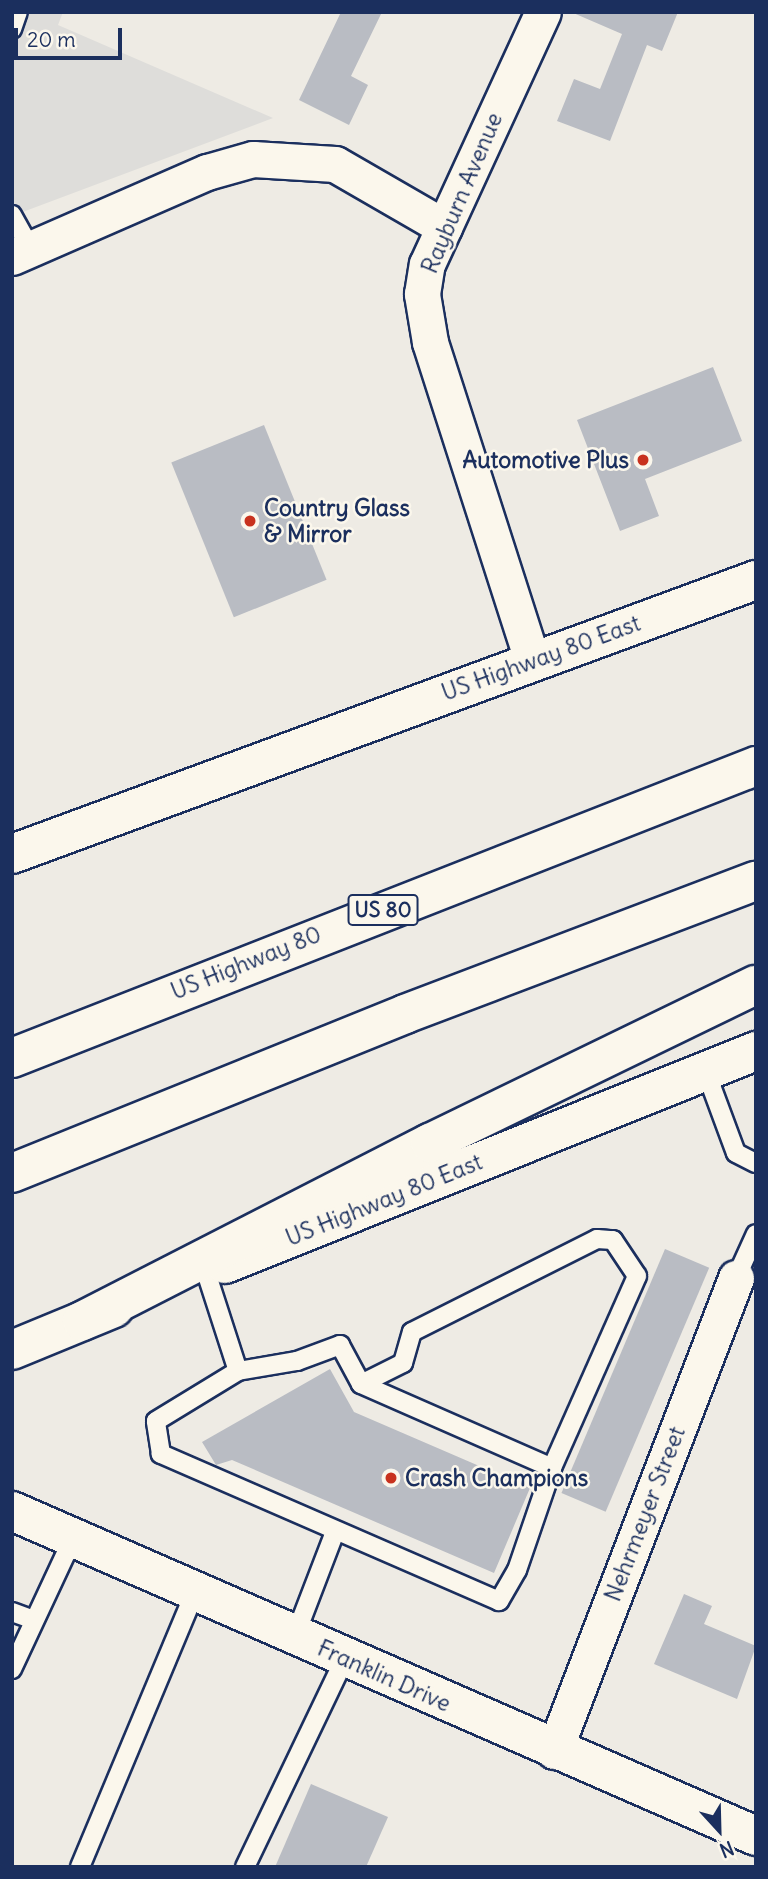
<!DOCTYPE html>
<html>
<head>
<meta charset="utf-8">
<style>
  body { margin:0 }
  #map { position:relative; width:768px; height:1879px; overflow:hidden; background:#eeebe4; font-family:Delius,sans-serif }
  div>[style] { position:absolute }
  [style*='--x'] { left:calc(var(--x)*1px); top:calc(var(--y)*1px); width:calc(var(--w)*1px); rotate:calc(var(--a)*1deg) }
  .built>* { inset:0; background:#deddda }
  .building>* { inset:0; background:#b9bcc3; transform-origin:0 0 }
  .roads { filter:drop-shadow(2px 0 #1b2f5e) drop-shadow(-2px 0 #1b2f5e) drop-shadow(0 2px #1b2f5e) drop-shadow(0 -2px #1b2f5e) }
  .service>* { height:18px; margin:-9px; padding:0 9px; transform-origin:9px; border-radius:9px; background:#fbf7ec }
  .minor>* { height:35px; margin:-17.5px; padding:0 17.5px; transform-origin:17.5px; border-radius:17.5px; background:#fbf7ec }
  .tertiary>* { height:38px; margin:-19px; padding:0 19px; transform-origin:19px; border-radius:19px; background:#fbf7ec }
  .secondary>* { height:38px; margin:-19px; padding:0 19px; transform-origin:19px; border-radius:19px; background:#fbf7ec }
  .motorway>* { height:38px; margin:-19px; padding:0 19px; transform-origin:19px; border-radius:19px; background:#fbf7ec }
  .dots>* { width:19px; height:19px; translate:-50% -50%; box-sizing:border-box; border:4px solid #fbf7ec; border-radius:50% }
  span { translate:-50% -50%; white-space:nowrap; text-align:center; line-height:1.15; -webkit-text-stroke:5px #fbf7ec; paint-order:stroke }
  .shield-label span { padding:2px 5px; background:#fbf7ec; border:2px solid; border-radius:5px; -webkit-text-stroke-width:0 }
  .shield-label { font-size:21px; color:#1b2f5e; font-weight:700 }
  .street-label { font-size:23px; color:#1b2f5e }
  .poi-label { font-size:23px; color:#1b2f5e; font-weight:700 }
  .right { translate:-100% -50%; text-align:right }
  .left { translate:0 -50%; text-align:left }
  .frame { position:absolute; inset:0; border:14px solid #1b2f5e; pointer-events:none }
  .north { position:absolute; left:684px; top:1795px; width:70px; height:70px; -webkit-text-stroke:5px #fbf7ec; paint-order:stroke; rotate:158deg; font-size:19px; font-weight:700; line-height:28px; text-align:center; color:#1b2f5e }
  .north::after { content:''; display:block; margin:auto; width:24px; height:32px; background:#1b2f5e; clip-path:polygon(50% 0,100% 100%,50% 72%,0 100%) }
  .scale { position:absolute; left:14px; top:28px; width:108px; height:32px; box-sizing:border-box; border:4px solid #1b2f5e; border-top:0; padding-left:9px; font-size:21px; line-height:24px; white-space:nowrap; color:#1b2f5e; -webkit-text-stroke:5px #fbf7ec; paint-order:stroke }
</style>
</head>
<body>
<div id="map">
  <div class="built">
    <div style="clip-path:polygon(12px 12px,63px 12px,58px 25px,273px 118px,12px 216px)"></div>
  </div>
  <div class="building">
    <div style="clip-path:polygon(341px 12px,382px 12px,351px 76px,368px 85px,349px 125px,299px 100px)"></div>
    <div style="clip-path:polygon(571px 12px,678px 12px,662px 51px,647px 45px,610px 141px,557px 121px,574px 79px,600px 89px,622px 34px)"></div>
    <div style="clip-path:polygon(713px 367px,742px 441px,645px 479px,659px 516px,620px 531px,577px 420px)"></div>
    <div style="left:264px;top:425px;width:167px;height:100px;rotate:68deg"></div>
    <div style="left:665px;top:1249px;width:48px;height:265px;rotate:23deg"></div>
    <div style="clip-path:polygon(330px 1369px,354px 1412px,530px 1488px,494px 1573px,232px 1460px,216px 1465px,202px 1442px)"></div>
    <div style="clip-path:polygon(684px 1594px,712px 1606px,704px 1624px,756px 1646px,737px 1699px,654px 1664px)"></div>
    <div style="clip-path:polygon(311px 1784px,388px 1817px,366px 1867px,275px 1867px)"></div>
  </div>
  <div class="roads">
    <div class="service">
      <div style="--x:12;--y:29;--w:18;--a:-71"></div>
      <div style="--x:12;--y:215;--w:39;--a:61"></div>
      <div style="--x:706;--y:1072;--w:86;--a:69.7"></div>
      <div style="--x:736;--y:1153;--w:22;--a:27"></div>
      <div style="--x:206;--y:1272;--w:104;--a:72.1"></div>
      <div style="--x:238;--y:1371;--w:60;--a:-9.6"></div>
      <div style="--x:297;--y:1361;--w:46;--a:-20.4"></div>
      <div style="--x:340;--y:1345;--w:44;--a:61.7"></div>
      <div style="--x:361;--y:1384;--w:47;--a:-26.6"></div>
      <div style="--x:403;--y:1363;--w:32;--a:-74"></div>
      <div style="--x:412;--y:1332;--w:207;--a:-26.7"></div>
      <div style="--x:597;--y:1239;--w:16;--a:4"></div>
      <div style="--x:613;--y:1240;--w:43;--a:56.3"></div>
      <div style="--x:637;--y:1276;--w:210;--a:113.9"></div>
      <div style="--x:552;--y:1468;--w:108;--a:108.9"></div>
      <div style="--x:517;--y:1570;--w:36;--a:120"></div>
      <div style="--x:499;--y:1601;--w:369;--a:-156.5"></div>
      <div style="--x:161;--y:1454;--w:33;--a:-99"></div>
      <div style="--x:156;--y:1421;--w:96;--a:-31.4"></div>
      <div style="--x:736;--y:1278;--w:48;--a:-65.6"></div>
      <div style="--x:361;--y:1384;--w:209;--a:23.7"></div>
      <div style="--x:12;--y:1612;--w:23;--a:20"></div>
      <div style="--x:295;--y:1636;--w:111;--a:-69"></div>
      <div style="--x:12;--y:1669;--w:145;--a:-65"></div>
      <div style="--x:80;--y:1867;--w:298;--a:-67.3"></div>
      <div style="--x:245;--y:1867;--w:232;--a:-64.4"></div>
    </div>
    <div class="minor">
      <div style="--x:12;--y:257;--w:213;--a:-23.6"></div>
      <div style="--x:207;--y:172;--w:48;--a:-15.8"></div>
      <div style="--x:253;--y:159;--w:82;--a:3.5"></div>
      <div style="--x:335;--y:164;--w:126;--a:30"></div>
      <div style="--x:532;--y:660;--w:334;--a:-107.8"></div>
      <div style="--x:430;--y:342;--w:49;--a:-99.5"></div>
      <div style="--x:422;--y:294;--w:30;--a:-81"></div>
      <div style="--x:427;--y:264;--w:277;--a:-65.3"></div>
      <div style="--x:554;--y:1751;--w:507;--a:-68.95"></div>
    </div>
    <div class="tertiary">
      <div style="--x:12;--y:1511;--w:812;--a:23.6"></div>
    </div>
    <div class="secondary">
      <div style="--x:12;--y:854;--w:793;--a:-20.22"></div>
      <div style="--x:225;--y:1264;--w:572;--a:-21.86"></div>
      <div style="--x:12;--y:1350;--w:110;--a:-22.4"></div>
    </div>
    <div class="motorway">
      <div style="--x:12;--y:1058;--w:799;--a:-21.43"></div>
      <div style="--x:12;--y:1173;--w:424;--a:-22"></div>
      <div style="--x:405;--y:1014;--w:375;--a:-20.8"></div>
      <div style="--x:82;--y:1321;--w:391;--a:-27.1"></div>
      <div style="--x:430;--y:1143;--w:362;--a:-25.9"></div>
    </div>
  </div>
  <div class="dots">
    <div style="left:643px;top:460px;background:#c8321e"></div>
    <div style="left:250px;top:521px;background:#c8321e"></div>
    <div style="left:391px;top:1478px;background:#c8321e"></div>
  </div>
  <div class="shield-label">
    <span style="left:383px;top:910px">US 80</span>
  </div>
  <div class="street-label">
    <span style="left:462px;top:193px;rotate:-67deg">Rayburn Avenue</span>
    <span style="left:541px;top:658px;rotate:-20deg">US Highway 80 East</span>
    <span style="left:246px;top:963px;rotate:-22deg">US Highway 80</span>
    <span style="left:384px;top:1200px;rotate:-22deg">US Highway 80 East</span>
    <span style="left:645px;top:1514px;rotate:-69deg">Nehrmeyer Street</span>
    <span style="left:384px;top:1676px;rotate:24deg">Franklin Drive</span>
  </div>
  <div class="poi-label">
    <span class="right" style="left:629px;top:460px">Automotive Plus</span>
    <span class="left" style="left:264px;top:521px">Country Glass<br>&amp; Mirror</span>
    <span class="left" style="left:405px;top:1478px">Crash Champions</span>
  </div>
  <div class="frame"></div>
  <div class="north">N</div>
  <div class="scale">20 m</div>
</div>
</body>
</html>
